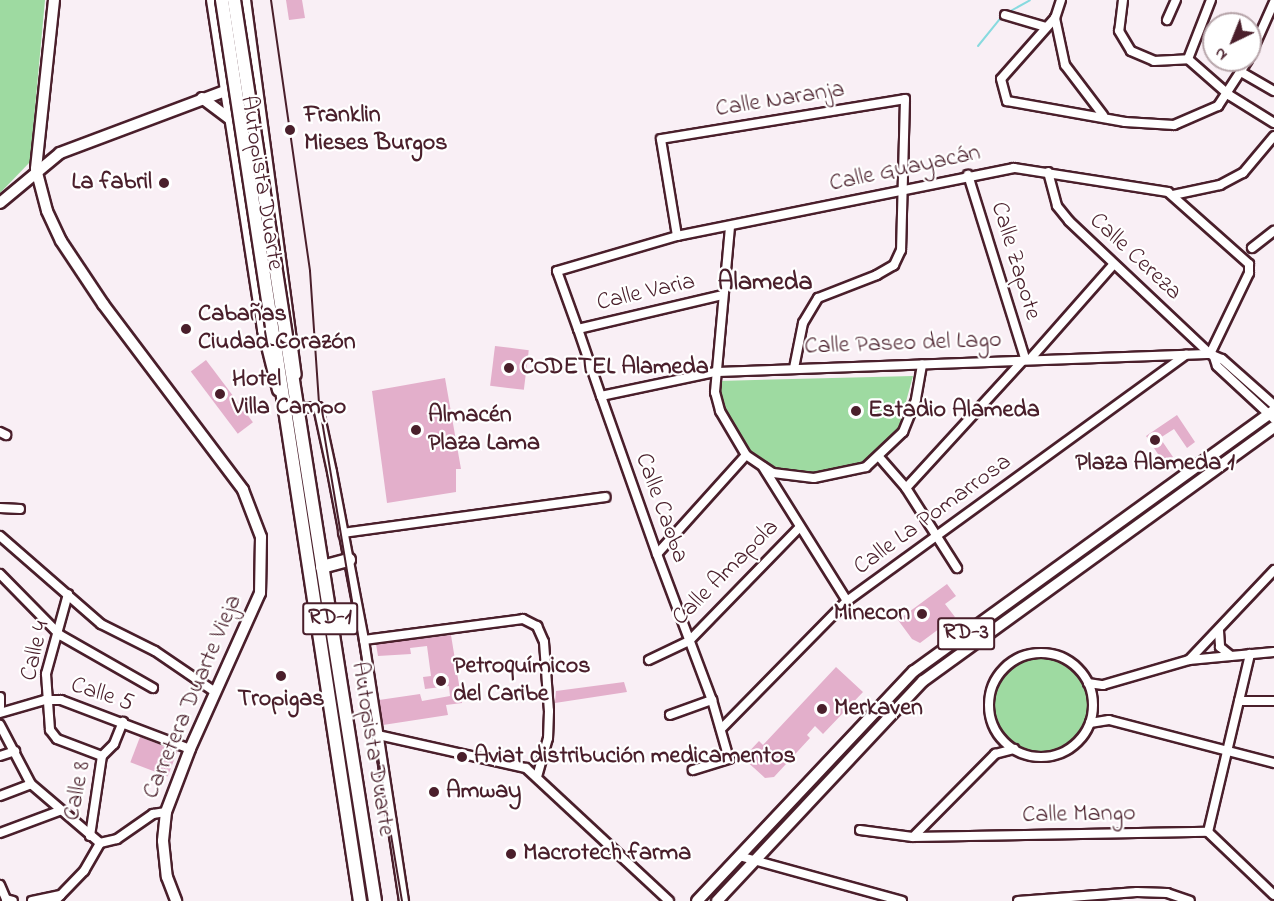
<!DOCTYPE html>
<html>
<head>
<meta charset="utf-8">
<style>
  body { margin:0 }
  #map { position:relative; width:1274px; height:901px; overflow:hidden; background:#f9eff5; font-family:"Indie Flower",sans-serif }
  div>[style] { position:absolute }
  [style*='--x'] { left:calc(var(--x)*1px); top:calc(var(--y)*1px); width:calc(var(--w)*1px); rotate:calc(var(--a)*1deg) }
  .green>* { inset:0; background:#9edaa1 }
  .round { border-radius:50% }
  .stream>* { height:2px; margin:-1px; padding:0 1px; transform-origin:1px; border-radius:1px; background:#88dadf }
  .building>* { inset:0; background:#e3afcb; transform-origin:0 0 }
  .roads { filter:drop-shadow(2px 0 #4a1f2b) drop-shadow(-2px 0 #4a1f2b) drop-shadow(0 2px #4a1f2b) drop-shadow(0 -2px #4a1f2b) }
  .minor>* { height:8px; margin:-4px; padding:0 4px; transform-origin:4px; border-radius:4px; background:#fff }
  .minor>.ring { margin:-4px; padding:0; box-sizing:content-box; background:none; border:8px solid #fff; border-radius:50% }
  .major>* { height:10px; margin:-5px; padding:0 5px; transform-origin:5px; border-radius:5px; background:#fff }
  .highway>* { height:12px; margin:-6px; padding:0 6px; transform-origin:6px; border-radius:6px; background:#fff }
  .rail>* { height:2px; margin:-1px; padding:0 1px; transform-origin:1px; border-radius:1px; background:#4a1f2b }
  .bridges { filter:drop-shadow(2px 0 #4a1f2b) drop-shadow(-2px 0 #4a1f2b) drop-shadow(0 2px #4a1f2b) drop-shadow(0 -2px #4a1f2b) }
  .highway-bridge>* { height:12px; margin:-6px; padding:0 6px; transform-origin:6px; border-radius:6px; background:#fff }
  .dots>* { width:16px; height:16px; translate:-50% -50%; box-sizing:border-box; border:3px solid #fff; border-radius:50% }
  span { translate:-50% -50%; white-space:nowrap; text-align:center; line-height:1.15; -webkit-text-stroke:4.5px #fff; paint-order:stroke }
  .shield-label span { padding:2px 4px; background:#fff; border:2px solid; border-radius:4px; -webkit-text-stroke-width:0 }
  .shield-label { font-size:22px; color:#4a1f2b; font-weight:700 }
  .street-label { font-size:24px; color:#4a1f2b }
  .poi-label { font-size:24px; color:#4a1f2b; font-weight:700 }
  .left { translate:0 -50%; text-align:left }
  .right { translate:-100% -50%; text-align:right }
  .neighbourhood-label { font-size:26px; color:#4a1f2b; font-weight:700 }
  .north { position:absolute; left:1202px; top:12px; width:60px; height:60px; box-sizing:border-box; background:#fff; border:2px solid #b7a5aa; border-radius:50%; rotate:223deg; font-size:16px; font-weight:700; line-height:24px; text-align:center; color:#4a1f2b }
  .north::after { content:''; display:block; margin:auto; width:21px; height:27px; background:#4a1f2b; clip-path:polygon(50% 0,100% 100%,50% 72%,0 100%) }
</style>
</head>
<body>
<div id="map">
  <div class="green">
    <div style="clip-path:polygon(0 0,45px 0,30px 162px,0 193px)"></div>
    <div style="clip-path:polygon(913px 376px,898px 431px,879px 453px,855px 468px,821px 476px,774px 470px,748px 453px,721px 405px,718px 381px)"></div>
    <div class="round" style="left:993px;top:657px;width:96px;height:96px"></div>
  </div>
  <div class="stream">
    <div style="--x:1007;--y:13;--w:26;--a:-29"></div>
    <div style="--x:978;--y:46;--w:38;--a:-51"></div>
  </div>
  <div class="building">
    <div style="clip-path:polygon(286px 0,302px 0,305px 18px,289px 20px)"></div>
    <div style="left:495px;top:346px;width:34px;height:40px;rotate:7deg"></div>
    <div style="left:206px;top:360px;width:78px;height:19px;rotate:53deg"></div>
    <div style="clip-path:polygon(445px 378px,461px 469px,456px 469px,456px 492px,387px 503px,372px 391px)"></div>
    <div style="clip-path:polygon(1177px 415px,1195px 442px,1187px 448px,1174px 429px,1160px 438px,1173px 457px,1164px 463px,1146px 436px)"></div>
    <div style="clip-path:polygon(947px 584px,956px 596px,945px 604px,955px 617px,920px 643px,912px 639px,898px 620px)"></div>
    <div style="clip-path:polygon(451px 635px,462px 703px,446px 705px,448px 715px,383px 725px,379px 700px,420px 694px,422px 701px,450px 696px,449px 686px,425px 689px,423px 677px,431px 676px,427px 646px,410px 648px,411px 654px,378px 656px,376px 644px)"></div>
    <div style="clip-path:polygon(836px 667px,863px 692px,823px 734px,815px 726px,807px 735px,810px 738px,774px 777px,765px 778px,743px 758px,759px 741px,763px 745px)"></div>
    <div style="clip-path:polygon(624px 682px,627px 692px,555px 703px,556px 691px)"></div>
    <div style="left:140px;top:737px;width:40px;height:27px;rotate:21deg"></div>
  </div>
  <div class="roads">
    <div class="minor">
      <div style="--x:1061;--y:0;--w:19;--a:108"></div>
      <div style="--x:1055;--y:18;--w:81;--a:131.5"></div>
      <div style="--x:1001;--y:79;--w:23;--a:75"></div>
      <div style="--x:1007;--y:101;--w:120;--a:10.1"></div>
      <div style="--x:1125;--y:122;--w:49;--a:3.5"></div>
      <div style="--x:1174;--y:125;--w:48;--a:-23.4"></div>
      <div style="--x:1218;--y:106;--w:55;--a:-56.9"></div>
      <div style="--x:1123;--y:0;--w:31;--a:97"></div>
      <div style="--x:1119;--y:31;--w:23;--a:59"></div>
      <div style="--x:1131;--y:51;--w:25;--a:23"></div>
      <div style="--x:1154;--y:61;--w:34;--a:-3"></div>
      <div style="--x:1005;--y:15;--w:43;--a:16.3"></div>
      <div style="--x:1055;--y:18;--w:48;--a:78"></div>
      <div style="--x:1065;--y:65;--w:63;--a:52.8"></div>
      <div style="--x:1167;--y:20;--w:22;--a:-66"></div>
      <div style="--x:1250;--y:56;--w:59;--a:-66"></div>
      <div style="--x:1188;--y:59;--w:55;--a:41.3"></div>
      <div style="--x:1229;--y:95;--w:53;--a:31.9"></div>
      <div style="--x:1188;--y:59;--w:63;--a:-68.7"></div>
      <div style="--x:1241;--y:72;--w:38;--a:30"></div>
      <div style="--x:1048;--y:172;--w:35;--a:75"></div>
      <div style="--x:1057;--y:206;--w:19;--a:51"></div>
      <div style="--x:1069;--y:221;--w:194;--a:43.3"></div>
      <div style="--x:1210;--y:354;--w:13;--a:23"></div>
      <div style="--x:1222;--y:359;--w:69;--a:41.5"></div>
      <div style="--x:1173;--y:195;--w:48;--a:-12"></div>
      <div style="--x:1220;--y:185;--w:26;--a:-28"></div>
      <div style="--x:1243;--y:173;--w:48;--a:-50"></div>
      <div style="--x:730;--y:227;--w:166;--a:95.2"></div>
      <div style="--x:715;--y:392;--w:20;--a:75"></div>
      <div style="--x:720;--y:411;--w:51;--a:59.4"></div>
      <div style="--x:746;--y:455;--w:32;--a:34"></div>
      <div style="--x:773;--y:473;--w:41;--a:7"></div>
      <div style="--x:814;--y:478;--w:53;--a:-11.9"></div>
      <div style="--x:866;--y:467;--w:51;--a:-43.4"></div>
      <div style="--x:903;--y:432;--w:35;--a:-68"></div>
      <div style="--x:916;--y:399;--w:35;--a:-80"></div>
      <div style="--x:677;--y:236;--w:98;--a:-99.4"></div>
      <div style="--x:661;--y:139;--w:247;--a:-9.3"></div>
      <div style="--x:905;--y:99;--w:151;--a:91.5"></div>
      <div style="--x:901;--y:250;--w:17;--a:115"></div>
      <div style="--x:894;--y:265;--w:20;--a:150"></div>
      <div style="--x:877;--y:275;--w:63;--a:158.7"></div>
      <div style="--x:818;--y:298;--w:29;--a:121"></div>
      <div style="--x:803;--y:323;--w:46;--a:101.3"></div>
      <div style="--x:1252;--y:248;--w:28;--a:-38"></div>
      <div style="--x:578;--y:329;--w:149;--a:-13.2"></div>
      <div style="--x:1214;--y:357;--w:9;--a:72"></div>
      <div style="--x:1217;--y:366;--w:78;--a:42.9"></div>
      <div style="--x:1031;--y:358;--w:125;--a:-48.6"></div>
      <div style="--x:601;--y:396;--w:116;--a:-11.9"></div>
      <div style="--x:715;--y:372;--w:495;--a:-2.1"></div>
      <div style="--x:1210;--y:354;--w:90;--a:-64.3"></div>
      <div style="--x:1249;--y:273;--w:9;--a:-90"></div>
      <div style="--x:1249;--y:264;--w:108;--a:-138.4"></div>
      <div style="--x:1168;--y:192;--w:156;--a:-171.1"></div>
      <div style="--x:1014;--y:168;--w:344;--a:168.6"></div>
      <div style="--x:677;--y:236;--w:125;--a:163.7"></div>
      <div style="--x:557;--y:271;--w:62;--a:70.1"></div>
      <div style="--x:578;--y:329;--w:71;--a:71.1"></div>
      <div style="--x:601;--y:396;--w:168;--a:70.5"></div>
      <div style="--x:657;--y:554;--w:156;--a:69.4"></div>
      <div style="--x:712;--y:700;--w:61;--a:73.9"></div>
      <div style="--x:729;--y:759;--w:38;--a:163"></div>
      <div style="--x:299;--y:408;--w:19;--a:-3"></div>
      <div style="--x:318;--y:407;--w:66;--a:77.8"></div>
      <div style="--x:332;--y:472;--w:171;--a:79.2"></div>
      <div style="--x:364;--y:640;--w:264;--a:81.3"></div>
      <div style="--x:0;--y:432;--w:7;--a:27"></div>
      <div style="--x:880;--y:458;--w:40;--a:49"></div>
      <div style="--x:906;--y:488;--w:95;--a:57.5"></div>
      <div style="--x:763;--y:467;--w:158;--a:57.9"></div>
      <div style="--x:906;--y:488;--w:176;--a:-47.5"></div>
      <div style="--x:1025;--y:358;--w:192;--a:-107.3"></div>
      <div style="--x:0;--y:508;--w:20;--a:3"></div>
      <div style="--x:343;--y:533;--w:265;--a:-7.8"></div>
      <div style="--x:0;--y:536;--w:134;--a:41.1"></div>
      <div style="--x:101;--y:624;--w:60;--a:26.6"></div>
      <div style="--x:155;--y:651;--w:73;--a:34.3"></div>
      <div style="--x:657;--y:554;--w:133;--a:-48"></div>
      <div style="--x:0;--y:574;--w:86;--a:45.5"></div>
      <div style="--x:60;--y:635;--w:107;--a:29.7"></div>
      <div style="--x:68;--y:594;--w:83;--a:105.4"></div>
      <div style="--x:46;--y:674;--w:56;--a:85.9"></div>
      <div style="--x:50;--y:730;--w:11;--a:52"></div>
      <div style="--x:57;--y:739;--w:48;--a:20.7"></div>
      <div style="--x:1219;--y:631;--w:16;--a:86"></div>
      <div style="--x:1220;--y:647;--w:14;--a:39"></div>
      <div style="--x:364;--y:640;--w:160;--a:-7.5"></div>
      <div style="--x:523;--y:619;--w:16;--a:27"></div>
      <div style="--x:537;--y:626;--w:17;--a:66"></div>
      <div style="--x:544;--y:642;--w:69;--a:85.9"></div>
      <div style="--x:549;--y:711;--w:27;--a:92"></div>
      <div style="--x:548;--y:738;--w:41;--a:105.8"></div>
      <div class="ring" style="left:989px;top:653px;width:96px;height:96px"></div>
      <div style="--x:649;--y:660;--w:44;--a:-25.4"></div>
      <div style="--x:689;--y:641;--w:158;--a:-45.8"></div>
      <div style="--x:1189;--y:660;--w:124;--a:-46.6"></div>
      <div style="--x:1088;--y:683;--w:15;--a:8"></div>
      <div style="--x:1103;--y:685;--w:90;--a:-16.2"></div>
      <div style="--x:1189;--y:660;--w:85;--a:-5.4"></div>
      <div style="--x:0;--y:697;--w:10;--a:90"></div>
      <div style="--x:1239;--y:701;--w:35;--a:0"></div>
      <div style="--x:0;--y:713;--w:47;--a:-16.1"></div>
      <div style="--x:45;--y:700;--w:16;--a:0"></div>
      <div style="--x:61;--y:700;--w:138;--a:20.8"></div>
      <div style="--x:670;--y:715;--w:45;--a:-19.7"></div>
      <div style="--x:1090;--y:723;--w:19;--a:-9"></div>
      <div style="--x:1109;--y:720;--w:171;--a:14.6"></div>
      <div style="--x:0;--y:725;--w:67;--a:62.3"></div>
      <div style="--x:31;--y:784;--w:91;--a:40.5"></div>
      <div style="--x:721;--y:729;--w:180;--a:-45.5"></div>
      <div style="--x:847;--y:601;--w:419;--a:-36"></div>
      <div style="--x:378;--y:735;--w:152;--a:12.6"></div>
      <div style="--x:526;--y:768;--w:195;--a:42.9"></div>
      <div style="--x:0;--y:756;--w:16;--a:-18"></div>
      <div style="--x:0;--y:796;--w:33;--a:-21"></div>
      <div style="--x:860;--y:830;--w:53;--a:7.5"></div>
      <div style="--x:913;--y:837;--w:295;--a:-1"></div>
      <div style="--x:1208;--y:832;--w:91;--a:43.7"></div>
      <div style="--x:1208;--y:832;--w:183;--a:-76.7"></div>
      <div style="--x:0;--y:833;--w:63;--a:-20.4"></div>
      <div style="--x:90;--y:836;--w:81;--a:-81.5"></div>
      <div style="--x:102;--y:756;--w:17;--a:-45"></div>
      <div style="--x:114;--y:744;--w:24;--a:-68"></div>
      <div style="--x:913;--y:837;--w:117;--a:-45.3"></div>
      <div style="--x:995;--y:754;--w:20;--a:-15"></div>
      <div style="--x:739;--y:856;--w:169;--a:15.4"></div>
      <div style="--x:0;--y:885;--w:15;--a:67"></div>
      <div style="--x:6;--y:899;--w:7;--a:16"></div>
      <div style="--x:32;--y:901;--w:29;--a:-12"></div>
      <div style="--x:55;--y:901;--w:42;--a:-46"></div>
      <div style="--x:84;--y:871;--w:32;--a:-60"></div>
      <div style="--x:100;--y:843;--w:17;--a:-13"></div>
      <div style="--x:117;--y:839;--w:44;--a:-34.8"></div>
      <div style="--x:153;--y:814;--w:13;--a:-9"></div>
      <div style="--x:1018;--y:901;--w:119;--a:-4.3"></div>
      <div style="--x:1137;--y:892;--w:30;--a:2"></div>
      <div style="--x:1167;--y:893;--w:24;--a:19"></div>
    </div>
    <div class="major">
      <div style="--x:54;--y:0;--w:170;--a:96.1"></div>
      <div style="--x:36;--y:169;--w:43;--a:75.3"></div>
      <div style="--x:47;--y:211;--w:33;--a:65"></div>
      <div style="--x:61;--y:241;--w:76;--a:56.3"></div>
      <div style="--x:103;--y:304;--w:233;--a:53"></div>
      <div style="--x:243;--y:490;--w:50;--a:69"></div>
      <div style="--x:261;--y:537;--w:56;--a:91"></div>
      <div style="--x:260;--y:593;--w:171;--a:114.2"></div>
      <div style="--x:190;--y:749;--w:67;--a:110.9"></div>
      <div style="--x:166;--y:812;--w:29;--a:96"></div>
      <div style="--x:163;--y:841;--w:36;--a:84"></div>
      <div style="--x:167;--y:877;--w:26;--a:69"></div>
      <div style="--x:212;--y:0;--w:334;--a:81.2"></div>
      <div style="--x:263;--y:330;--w:62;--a:76"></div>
      <div style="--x:245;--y:0;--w:378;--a:82.3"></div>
      <div style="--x:202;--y:98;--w:35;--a:37"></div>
      <div style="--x:0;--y:203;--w:78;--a:-39.8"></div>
      <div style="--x:60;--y:153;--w:182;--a:-20.6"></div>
      <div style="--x:697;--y:901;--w:316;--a:-46.7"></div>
      <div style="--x:914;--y:671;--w:445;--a:-35.9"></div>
      <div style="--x:717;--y:901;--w:301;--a:-46.9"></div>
      <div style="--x:923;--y:681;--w:433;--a:-35.9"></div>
    </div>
    <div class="highway">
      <div style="--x:286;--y:336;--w:572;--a:81.05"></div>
      <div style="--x:274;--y:338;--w:570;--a:81.32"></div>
      <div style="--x:322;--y:567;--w:28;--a:-15"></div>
    </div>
  </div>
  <div class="rail">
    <div style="--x:271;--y:0;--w:274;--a:81.8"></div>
    <div style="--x:310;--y:271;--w:132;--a:86.1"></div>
    <div style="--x:319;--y:403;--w:505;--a:80.54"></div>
  </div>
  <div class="bridges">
    <div class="highway-bridge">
      <div style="--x:222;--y:0;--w:342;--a:81.3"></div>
      <div style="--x:234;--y:0;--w:340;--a:81.2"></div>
    </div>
  </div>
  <div class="dots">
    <div style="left:290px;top:130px;background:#4a1f2b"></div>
    <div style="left:164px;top:183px;background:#4a1f2b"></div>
    <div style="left:186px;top:329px;background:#4a1f2b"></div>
    <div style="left:509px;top:368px;background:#4a1f2b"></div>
    <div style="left:220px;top:394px;background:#4a1f2b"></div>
    <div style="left:856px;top:411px;background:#4a1f2b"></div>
    <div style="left:416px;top:430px;background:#4a1f2b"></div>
    <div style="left:1155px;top:440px;background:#4a1f2b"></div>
    <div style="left:922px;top:614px;background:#4a1f2b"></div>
    <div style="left:281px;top:676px;background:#4a1f2b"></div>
    <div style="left:441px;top:681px;background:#4a1f2b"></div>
    <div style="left:822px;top:709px;background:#4a1f2b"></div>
    <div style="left:462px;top:757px;background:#4a1f2b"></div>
    <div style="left:434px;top:792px;background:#4a1f2b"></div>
    <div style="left:511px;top:854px;background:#4a1f2b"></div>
  </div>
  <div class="shield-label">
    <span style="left:330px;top:619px">RD-1</span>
    <span style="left:966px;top:634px">RD-3</span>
  </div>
  <div class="street-label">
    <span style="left:780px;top:100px;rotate:-9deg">Calle Naranja</span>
    <span style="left:905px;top:169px;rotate:-12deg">Calle Guayacán</span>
    <span style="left:261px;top:183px;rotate:81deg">Autopista Duarte</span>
    <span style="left:1135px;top:257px;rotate:43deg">Calle Cereza</span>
    <span style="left:1015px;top:261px;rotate:73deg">Calle Zapote</span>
    <span style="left:646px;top:293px;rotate:-13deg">Calle Varia</span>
    <span style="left:903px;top:344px;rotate:-2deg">Calle Paseo del Lago</span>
    <span style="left:661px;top:508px;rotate:70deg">Calle Caoba</span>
    <span style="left:933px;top:515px;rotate:-36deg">Calle La Pomarrosa</span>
    <span style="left:726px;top:573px;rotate:-45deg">Calle Amapola</span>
    <span style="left:36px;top:651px;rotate:-77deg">Calle 4</span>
    <span style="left:102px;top:695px;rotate:18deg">Calle 5</span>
    <span style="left:193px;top:697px;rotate:-67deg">Carretera Duarte Vieja</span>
    <span style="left:372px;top:749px;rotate:81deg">Autopista Duarte</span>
    <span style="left:78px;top:791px;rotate:-79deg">Calle 8</span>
    <span style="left:1079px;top:815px;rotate:-1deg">Calle Mango</span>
  </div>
  <div class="poi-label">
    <span class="left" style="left:304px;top:130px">Franklin<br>Mieses Burgos</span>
    <span class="right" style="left:152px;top:183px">La fabril</span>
    <span class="left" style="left:198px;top:329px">Cabañas<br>Ciudad Corazón</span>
    <span class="left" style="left:521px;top:368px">CODETEL Alameda</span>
    <span class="left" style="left:232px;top:394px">Hotel<br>Villa Campo</span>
    <span class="left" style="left:868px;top:411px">Estadio Alameda</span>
    <span class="left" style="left:428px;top:430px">Almacén<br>Plaza Lama</span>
    <span style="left:1155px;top:464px">Plaza Alameda 1</span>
    <span class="right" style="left:910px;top:614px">Minecon</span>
    <span class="left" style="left:453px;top:681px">Petroquímicos<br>del Caribe</span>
    <span style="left:281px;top:700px">Tropigas</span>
    <span class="left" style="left:834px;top:709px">Merkaven</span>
    <span class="left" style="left:474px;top:757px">Aviat distribución medicamentos</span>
    <span class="left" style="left:446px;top:792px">Amway</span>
    <span class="left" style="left:523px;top:854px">Macrotech farma</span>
  </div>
  <div class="neighbourhood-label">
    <span style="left:765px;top:284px">Alameda</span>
  </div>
  <div class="north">N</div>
</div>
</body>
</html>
